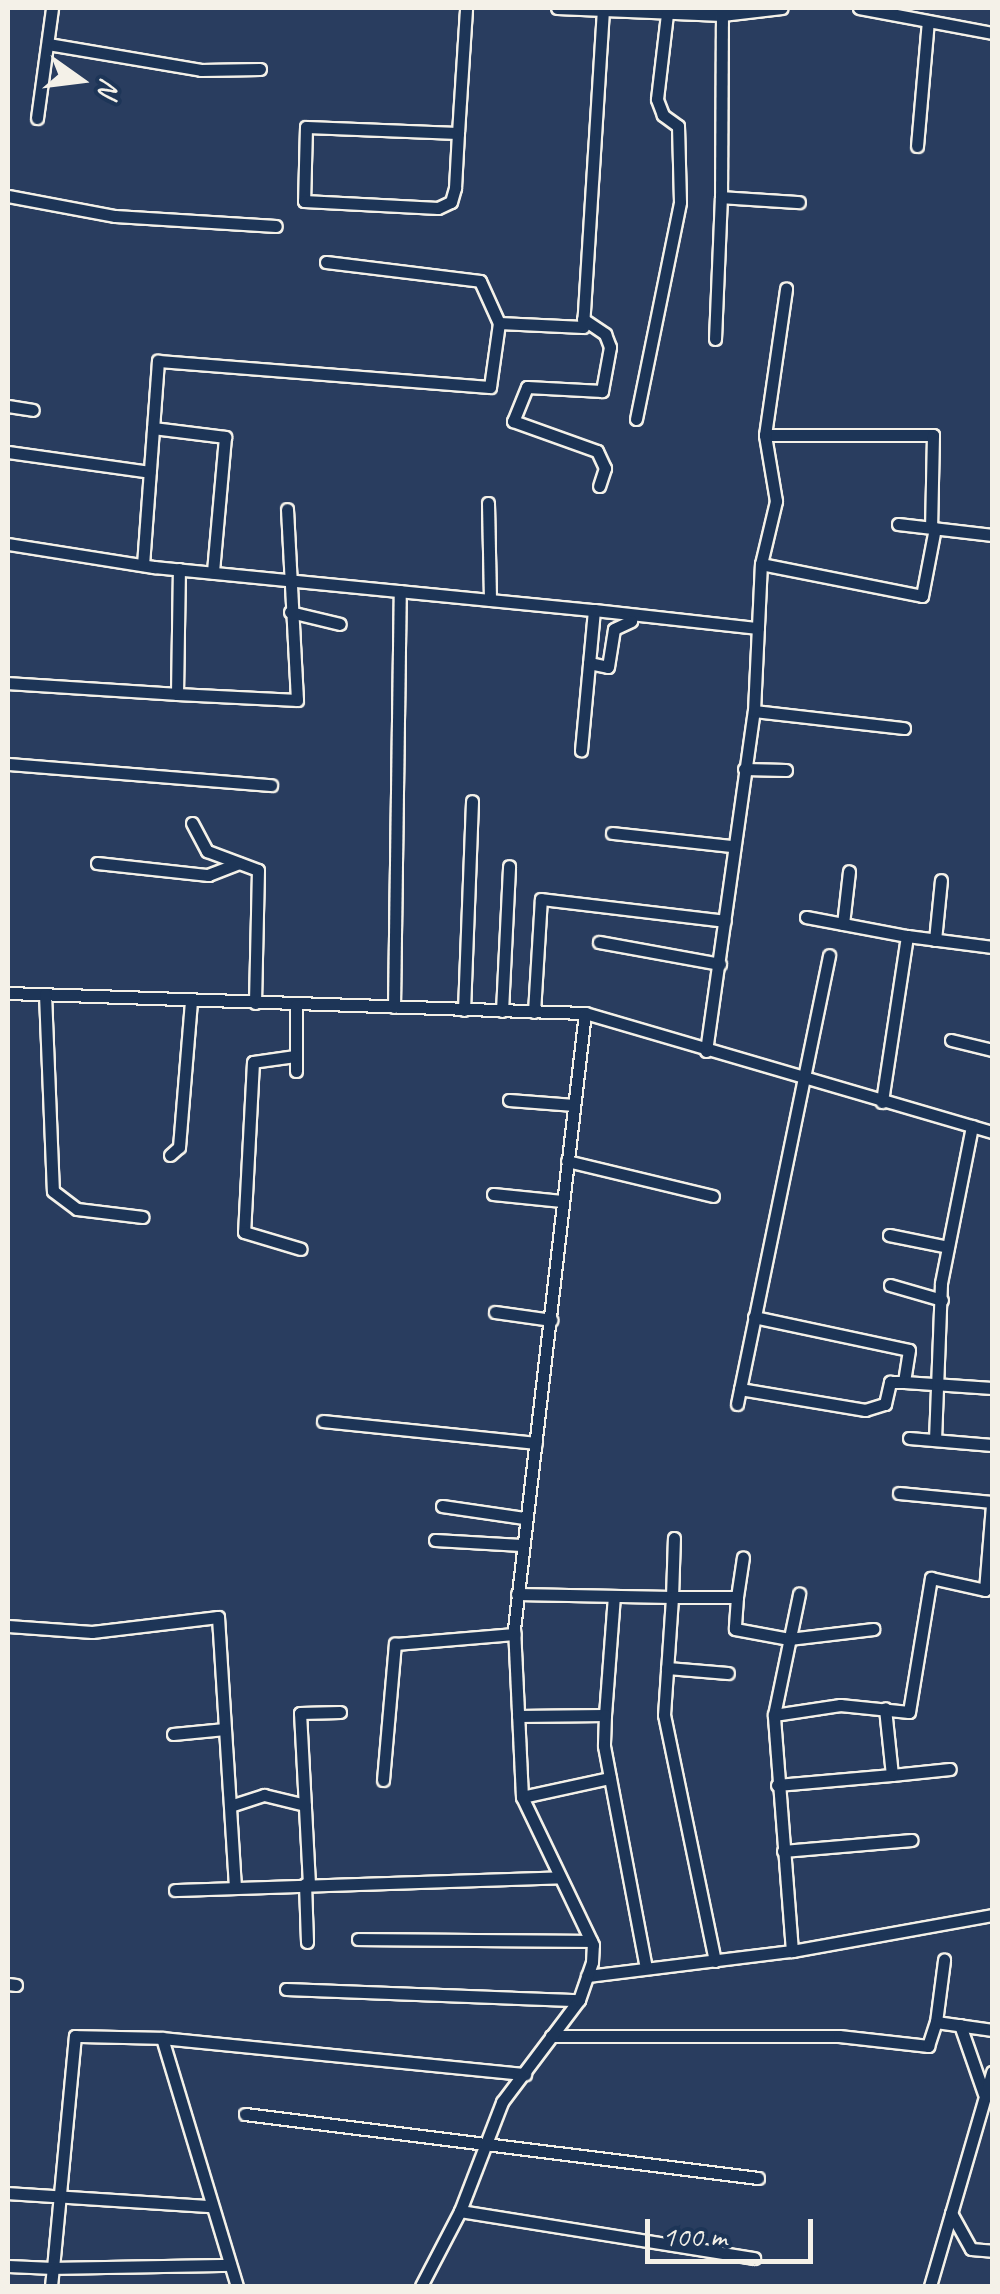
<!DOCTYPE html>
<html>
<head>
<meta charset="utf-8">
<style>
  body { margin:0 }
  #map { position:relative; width:1000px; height:2294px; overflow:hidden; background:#293d5f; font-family:Caveat,sans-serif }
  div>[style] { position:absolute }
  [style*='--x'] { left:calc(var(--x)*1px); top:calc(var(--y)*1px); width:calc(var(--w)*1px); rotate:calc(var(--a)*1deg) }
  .roads { filter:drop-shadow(2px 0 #f4f1e8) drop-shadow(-2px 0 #f4f1e8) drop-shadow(0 2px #f4f1e8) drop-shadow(0 -2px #f4f1e8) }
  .minor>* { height:11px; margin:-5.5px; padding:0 5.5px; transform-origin:5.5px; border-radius:5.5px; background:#1d3557 }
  span { translate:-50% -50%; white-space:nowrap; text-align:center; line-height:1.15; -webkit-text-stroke:10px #1d3557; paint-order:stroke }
  .frame { position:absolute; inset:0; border:10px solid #f4f1e8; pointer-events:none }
  .north { position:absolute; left:30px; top:30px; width:100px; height:100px; -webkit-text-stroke:8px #1d3557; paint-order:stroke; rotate:104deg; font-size:28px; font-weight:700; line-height:40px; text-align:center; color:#f4f1e8 }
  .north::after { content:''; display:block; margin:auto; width:35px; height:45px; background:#f4f1e8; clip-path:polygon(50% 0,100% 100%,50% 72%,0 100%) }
  .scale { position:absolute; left:645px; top:2219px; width:168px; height:45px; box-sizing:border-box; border:5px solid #f4f1e8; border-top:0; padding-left:12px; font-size:30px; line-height:35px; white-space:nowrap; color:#f4f1e8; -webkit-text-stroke:8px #1d3557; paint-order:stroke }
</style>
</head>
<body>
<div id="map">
  <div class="roads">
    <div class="minor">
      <div style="--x:557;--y:8;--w:165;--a:2.4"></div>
      <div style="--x:722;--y:15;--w:60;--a:-6.7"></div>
      <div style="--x:722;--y:8;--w:189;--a:90.3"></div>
      <div style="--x:721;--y:197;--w:78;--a:3.7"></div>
      <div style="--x:859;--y:8;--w:135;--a:10.6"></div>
      <div style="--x:48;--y:44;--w:155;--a:9.6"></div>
      <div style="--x:201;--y:70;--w:59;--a:-1"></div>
      <div style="--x:37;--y:118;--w:111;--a:-82.2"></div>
      <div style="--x:458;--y:133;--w:152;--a:-177.7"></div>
      <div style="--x:306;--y:127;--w:74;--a:91.5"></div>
      <div style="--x:304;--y:201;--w:134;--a:3"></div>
      <div style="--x:438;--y:208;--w:14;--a:-25"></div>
      <div style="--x:451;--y:202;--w:15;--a:-74"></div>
      <div style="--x:455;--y:188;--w:55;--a:-86.9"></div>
      <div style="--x:458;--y:133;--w:125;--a:-86.3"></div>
      <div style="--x:917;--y:146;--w:125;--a:-85"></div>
      <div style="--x:8;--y:196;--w:109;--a:10.6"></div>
      <div style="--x:115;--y:216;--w:161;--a:3.6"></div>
      <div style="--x:326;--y:262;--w:155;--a:7"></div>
      <div style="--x:480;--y:281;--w:46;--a:65.7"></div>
      <div style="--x:583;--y:319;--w:27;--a:34"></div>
      <div style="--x:605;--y:334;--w:14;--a:69"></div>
      <div style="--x:610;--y:347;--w:45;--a:100.3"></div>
      <div style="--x:602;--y:391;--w:75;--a:-176.9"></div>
      <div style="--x:527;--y:387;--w:37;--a:112"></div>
      <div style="--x:513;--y:421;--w:89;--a:19.7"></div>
      <div style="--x:597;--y:451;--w:19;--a:65"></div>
      <div style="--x:605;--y:468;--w:19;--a:108"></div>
      <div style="--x:715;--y:339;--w:142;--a:-87.6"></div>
      <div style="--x:8;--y:406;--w:25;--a:9"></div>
      <div style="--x:636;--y:419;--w:221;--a:-78.5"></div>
      <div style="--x:680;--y:202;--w:76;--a:-91.5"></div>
      <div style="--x:678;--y:126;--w:19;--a:-144"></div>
      <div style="--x:663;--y:115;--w:17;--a:-111"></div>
      <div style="--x:657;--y:99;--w:86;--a:-83.3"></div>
      <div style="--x:153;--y:428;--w:73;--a:7.1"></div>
      <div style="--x:225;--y:437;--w:136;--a:95.1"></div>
      <div style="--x:765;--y:435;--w:168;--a:0"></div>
      <div style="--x:933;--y:435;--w:92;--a:91.2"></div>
      <div style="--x:8;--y:452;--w:143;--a:8"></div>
      <div style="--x:488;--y:503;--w:97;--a:88.8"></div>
      <div style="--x:898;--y:524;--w:95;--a:6.7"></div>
      <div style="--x:8;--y:544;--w:148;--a:9"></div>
      <div style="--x:154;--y:567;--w:442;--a:5.6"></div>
      <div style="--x:594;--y:610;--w:141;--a:95.3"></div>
      <div style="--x:761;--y:564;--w:65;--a:-76.6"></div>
      <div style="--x:776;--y:501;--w:67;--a:-99.5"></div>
      <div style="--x:765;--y:435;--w:148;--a:-81.8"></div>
      <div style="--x:143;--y:565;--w:205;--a:-85.8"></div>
      <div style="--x:158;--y:361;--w:333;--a:4.5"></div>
      <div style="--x:490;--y:387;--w:65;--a:-82"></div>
      <div style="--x:499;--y:323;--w:84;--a:2.7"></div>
      <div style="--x:583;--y:327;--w:316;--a:-86.4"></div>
      <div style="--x:594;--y:610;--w:165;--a:6.3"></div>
      <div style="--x:290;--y:612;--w:51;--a:13.5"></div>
      <div style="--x:589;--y:663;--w:19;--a:12"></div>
      <div style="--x:608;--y:667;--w:38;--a:-81"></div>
      <div style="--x:614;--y:629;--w:19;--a:-25"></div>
      <div style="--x:8;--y:683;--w:169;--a:3.7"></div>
      <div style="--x:177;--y:694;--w:125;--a:-89.1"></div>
      <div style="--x:177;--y:694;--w:120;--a:2.9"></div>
      <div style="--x:297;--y:700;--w:191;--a:-93"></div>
      <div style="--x:754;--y:711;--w:151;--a:6.5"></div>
      <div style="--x:8;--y:764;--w:264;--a:4.6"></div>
      <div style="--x:744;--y:769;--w:42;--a:1.4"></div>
      <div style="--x:192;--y:823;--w:32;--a:62"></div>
      <div style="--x:207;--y:851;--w:54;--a:20.4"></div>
      <div style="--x:258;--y:870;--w:133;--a:91.3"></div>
      <div style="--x:612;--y:833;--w:121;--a:6.2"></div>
      <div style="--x:97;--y:863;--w:112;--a:6.2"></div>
      <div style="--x:208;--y:875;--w:33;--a:-21"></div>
      <div style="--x:806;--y:917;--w:103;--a:10.7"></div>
      <div style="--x:907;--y:936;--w:168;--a:98.6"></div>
      <div style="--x:843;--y:924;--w:53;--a:-83.5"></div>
      <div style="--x:907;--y:936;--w:86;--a:7.4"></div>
      <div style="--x:935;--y:940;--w:60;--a:-84.3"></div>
      <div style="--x:599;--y:942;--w:123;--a:10.3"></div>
      <div style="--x:8;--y:993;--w:577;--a:1.99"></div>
      <div style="--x:585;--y:1013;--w:424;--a:16.3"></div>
      <div style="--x:45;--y:994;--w:197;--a:87.7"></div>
      <div style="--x:53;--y:1191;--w:30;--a:37"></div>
      <div style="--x:77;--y:1209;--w:66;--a:6.9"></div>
      <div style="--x:296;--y:1005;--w:66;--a:90"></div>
      <div style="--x:394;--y:1007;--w:416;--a:-89.2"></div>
      <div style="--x:464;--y:1010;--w:209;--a:-87.8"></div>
      <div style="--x:502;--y:1011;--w:145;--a:-87.2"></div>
      <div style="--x:534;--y:1012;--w:113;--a:-86.5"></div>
      <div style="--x:541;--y:899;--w:185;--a:6.8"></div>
      <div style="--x:951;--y:1040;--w:42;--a:13.7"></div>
      <div style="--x:706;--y:1051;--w:343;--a:-82"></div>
      <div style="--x:754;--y:711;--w:147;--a:-87.3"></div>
      <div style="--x:761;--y:564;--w:164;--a:11.2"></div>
      <div style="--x:922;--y:596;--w:69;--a:-79.2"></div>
      <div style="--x:295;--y:1056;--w:42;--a:171.9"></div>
      <div style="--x:253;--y:1062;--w:170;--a:93"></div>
      <div style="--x:244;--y:1232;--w:59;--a:16.6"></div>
      <div style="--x:509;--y:1100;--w:65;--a:4.4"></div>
      <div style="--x:170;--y:1155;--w:12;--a:-42"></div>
      <div style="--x:179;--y:1147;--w:147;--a:-85.3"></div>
      <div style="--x:567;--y:1161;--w:150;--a:13.5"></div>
      <div style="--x:493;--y:1194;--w:69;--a:5.8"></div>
      <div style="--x:889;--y:1235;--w:60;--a:11.5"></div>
      <div style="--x:890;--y:1285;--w:54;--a:16.1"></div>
      <div style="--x:495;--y:1312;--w:57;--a:8.1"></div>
      <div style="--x:754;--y:1317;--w:158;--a:12"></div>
      <div style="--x:909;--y:1350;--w:32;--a:99"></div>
      <div style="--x:904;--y:1382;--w:88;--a:3.9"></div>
      <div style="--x:740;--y:1389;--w:127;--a:9.5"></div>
      <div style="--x:865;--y:1410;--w:21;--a:-17"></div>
      <div style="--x:885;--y:1404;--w:23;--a:-77"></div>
      <div style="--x:890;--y:1382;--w:14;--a:0"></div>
      <div style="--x:737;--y:1404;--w:458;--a:-78.4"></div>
      <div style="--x:323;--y:1421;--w:214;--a:5.9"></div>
      <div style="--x:909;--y:1438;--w:83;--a:4.8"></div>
      <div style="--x:935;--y:1440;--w:157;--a:-87.8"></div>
      <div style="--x:941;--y:1283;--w:160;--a:-78.8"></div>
      <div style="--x:899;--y:1493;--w:93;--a:5.5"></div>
      <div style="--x:442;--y:1506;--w:83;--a:8.3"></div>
      <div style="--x:435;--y:1540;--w:86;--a:3.3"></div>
      <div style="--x:517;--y:1594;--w:155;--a:1.1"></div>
      <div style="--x:672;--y:1597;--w:59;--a:-88.1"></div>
      <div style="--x:737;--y:1597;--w:40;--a:-81.5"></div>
      <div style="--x:8;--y:1626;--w:84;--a:4.1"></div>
      <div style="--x:92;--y:1632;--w:127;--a:-6.8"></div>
      <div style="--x:218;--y:1617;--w:271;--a:86.4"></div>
      <div style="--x:667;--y:1668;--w:61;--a:4.7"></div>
      <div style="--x:605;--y:1715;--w:119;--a:-85.7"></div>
      <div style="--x:774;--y:1715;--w:124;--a:-78.3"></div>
      <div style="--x:518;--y:1716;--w:87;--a:-0.7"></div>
      <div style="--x:605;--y:1715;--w:31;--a:92"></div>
      <div style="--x:604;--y:1746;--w:226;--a:79.3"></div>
      <div style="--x:173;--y:1734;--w:52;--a:-5.5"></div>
      <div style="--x:892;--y:1775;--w:58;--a:-5.9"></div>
      <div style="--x:383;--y:1780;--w:137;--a:-85"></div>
      <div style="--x:395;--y:1644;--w:120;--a:-4.8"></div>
      <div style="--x:777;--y:1785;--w:115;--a:-5"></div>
      <div style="--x:892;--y:1775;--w:67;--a:-96"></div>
      <div style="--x:522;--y:1797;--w:90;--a:-12.2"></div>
      <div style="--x:230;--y:1806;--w:36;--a:-18"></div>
      <div style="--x:264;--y:1795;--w:42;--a:13.7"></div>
      <div style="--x:783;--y:1851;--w:129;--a:-4.9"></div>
      <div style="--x:305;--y:1884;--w:58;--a:88"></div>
      <div style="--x:309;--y:1884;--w:171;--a:-93"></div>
      <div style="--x:300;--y:1713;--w:40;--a:-1.4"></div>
      <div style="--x:175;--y:1890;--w:382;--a:-1.9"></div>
      <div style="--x:358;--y:1939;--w:233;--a:0.5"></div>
      <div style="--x:792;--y:1951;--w:237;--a:-94.4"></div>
      <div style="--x:774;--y:1715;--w:67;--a:-8.6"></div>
      <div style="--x:840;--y:1705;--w:69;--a:5.8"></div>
      <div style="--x:909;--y:1712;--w:136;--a:-80.7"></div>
      <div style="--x:931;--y:1578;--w:55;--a:12.5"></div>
      <div style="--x:985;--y:1590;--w:85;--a:-85.3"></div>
      <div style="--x:715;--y:1961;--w:251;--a:-101.7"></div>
      <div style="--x:664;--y:1715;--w:118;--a:-86.1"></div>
      <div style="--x:672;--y:1597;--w:65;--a:0"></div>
      <div style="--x:737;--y:1597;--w:32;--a:94"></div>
      <div style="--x:735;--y:1629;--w:55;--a:10.5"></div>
      <div style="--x:789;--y:1639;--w:85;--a:-6.8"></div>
      <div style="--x:587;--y:1976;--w:207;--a:-7"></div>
      <div style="--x:792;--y:1951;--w:203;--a:-10.2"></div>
      <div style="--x:8;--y:1984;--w:8;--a:7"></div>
      <div style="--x:286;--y:1989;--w:293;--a:2.2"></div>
      <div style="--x:936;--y:2022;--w:63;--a:-82.6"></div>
      <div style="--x:960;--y:2025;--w:73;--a:70.8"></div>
      <div style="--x:551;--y:2036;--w:288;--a:0"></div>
      <div style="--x:839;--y:2036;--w:90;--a:6.4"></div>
      <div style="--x:928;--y:2046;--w:25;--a:-72"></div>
      <div style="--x:936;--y:2022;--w:57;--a:8.1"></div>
      <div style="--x:162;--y:2038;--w:365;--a:5.7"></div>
      <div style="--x:245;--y:2114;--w:517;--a:7.11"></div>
      <div style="--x:8;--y:2193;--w:202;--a:3.7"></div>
      <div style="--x:460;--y:2211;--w:298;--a:9.1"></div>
      <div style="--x:951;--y:2213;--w:41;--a:60.9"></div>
      <div style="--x:971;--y:2249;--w:21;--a:5"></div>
      <div style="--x:8;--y:2266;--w:45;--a:2.5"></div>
      <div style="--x:53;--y:2268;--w:233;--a:-84.6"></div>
      <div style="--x:75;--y:2036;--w:87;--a:1.3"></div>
      <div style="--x:162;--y:2038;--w:259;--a:73.2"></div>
      <div style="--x:51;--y:2286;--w:18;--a:-84"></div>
      <div style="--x:53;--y:2268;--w:177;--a:-1"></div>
      <div style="--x:421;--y:2286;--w:85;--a:-62.5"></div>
      <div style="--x:460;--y:2211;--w:117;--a:-68.9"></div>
      <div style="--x:502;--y:2102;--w:128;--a:-53"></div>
      <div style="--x:579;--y:2000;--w:40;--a:-71.1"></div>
      <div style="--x:592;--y:1962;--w:17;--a:-87"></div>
      <div style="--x:593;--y:1945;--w:164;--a:-115.6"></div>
      <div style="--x:522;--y:1797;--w:168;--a:-92.7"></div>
      <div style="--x:514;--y:1629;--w:620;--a:-83.43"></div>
      <div style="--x:930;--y:2286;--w:223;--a:-73.8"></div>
    </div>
  </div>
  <div class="frame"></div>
  <div class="north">N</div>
  <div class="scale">100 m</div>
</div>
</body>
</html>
